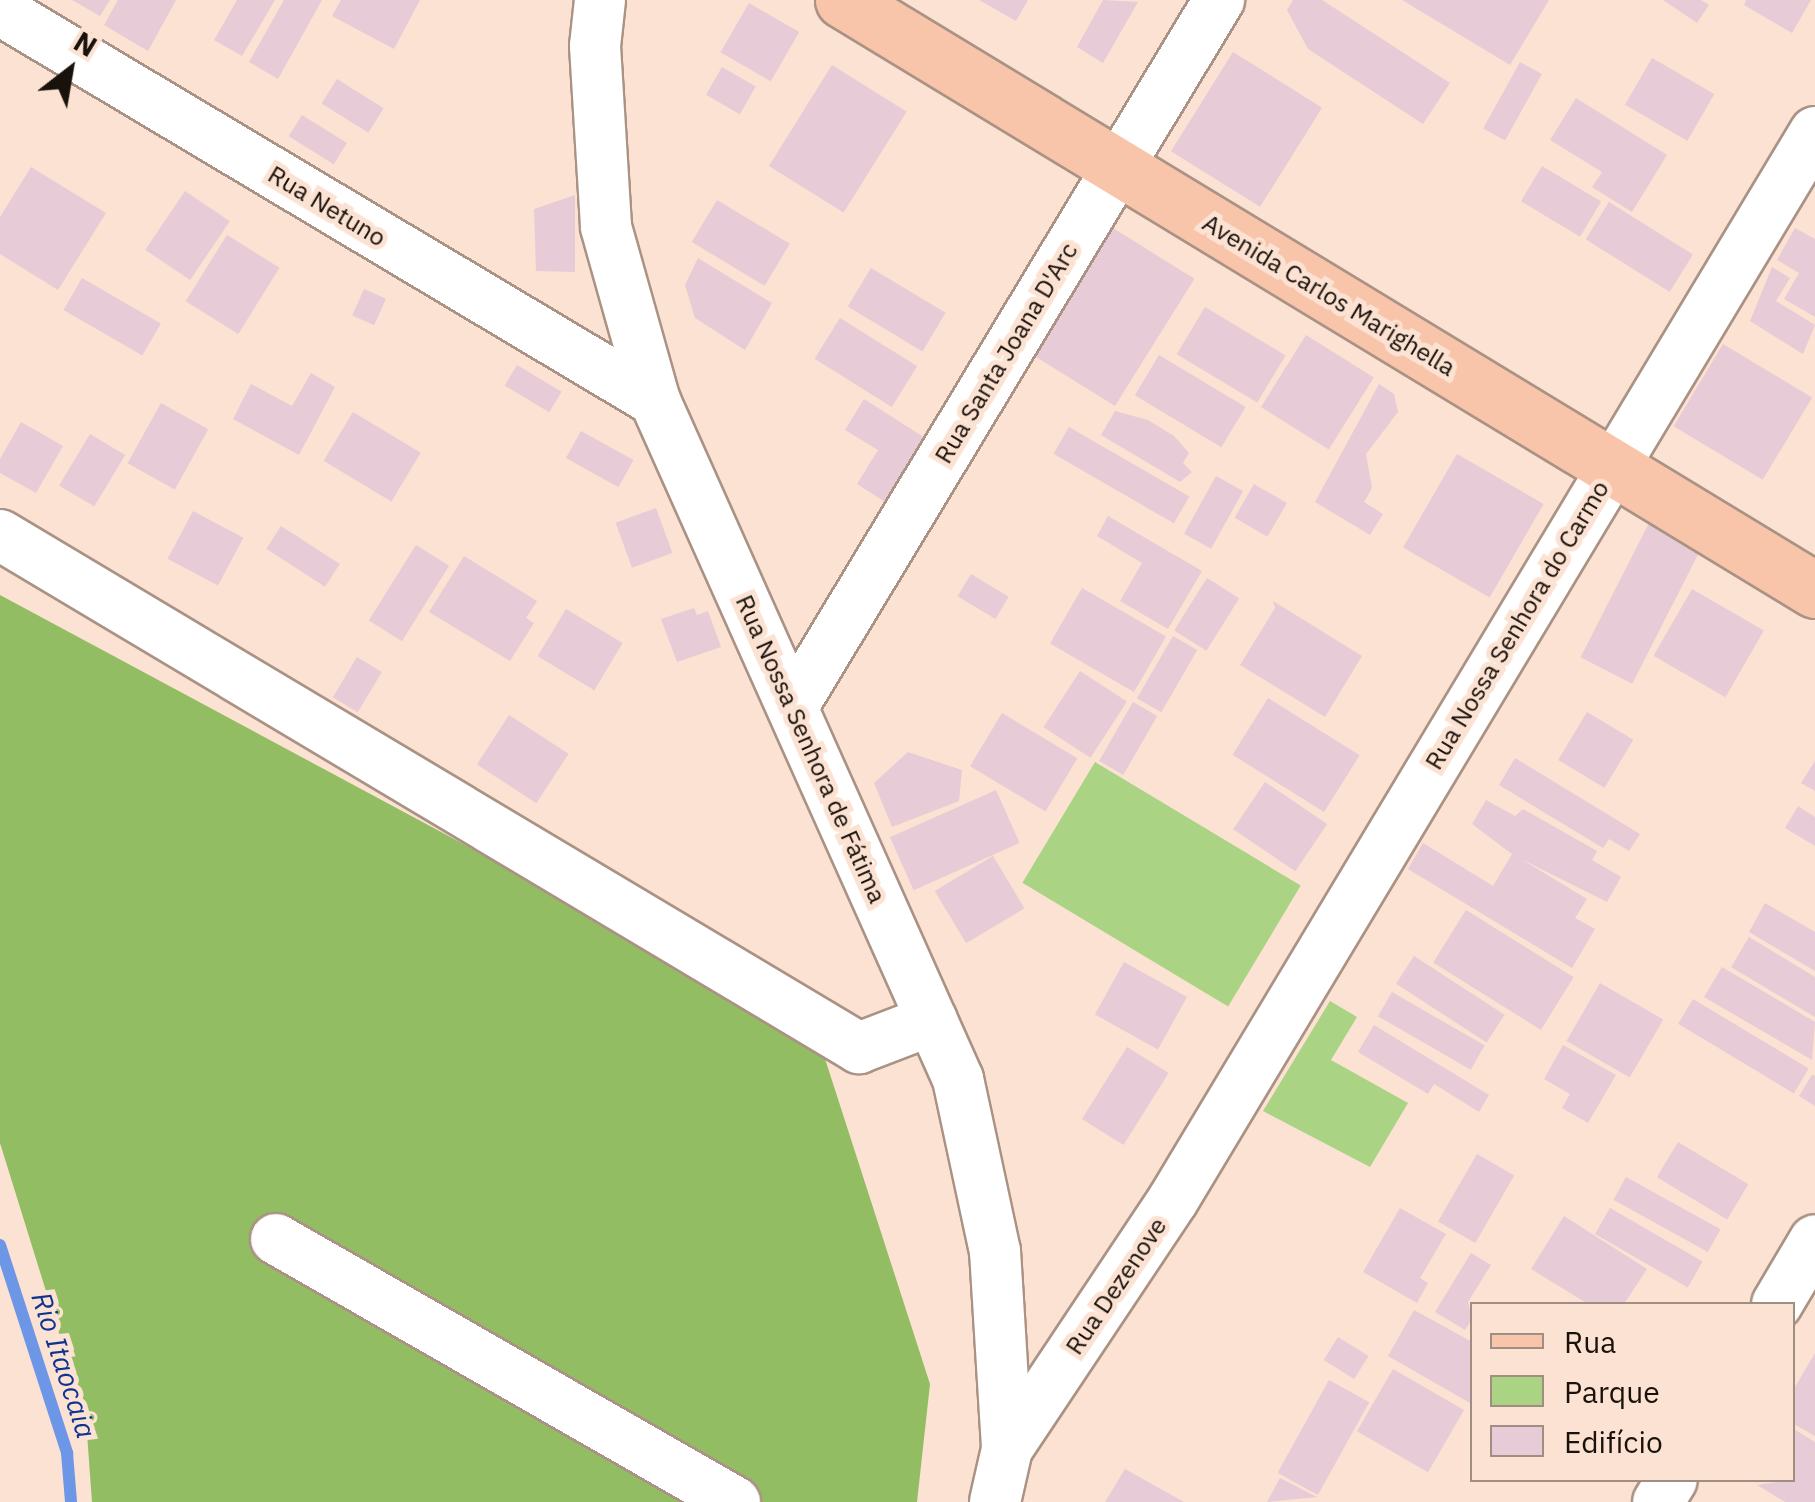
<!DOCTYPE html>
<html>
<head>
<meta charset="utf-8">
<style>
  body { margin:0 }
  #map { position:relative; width:1815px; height:1502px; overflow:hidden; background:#fce2d2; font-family:"IBM Plex Sans",sans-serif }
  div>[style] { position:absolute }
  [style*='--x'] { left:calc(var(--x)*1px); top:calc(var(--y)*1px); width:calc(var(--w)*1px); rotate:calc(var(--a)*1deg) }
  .green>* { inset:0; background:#abd384; transform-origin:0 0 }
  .forest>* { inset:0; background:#92bd62 }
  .stream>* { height:12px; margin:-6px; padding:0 6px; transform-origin:6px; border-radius:6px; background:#6e96e7 }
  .building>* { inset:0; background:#e7cbd7; transform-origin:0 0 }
  .roads { filter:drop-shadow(2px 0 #aa9284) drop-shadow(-2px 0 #aa9284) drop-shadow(0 2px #aa9284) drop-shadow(0 -2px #aa9284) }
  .street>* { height:50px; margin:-25px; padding:0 25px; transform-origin:25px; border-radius:25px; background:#fff }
  .primary>* { height:55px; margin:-27.5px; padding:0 27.5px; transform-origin:27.5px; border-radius:27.5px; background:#f8c5aa }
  span { translate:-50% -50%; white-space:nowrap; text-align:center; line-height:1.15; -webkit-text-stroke:10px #fce2d2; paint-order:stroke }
  .street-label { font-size:25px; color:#19110b }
  .water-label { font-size:28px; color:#0e3390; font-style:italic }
  .legend { position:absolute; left:1470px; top:1302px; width:325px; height:180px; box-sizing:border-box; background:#fce2d2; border:2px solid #a18e82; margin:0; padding:12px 18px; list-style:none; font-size:30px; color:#19110b }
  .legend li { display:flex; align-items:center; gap:20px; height:50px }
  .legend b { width:50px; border:2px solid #a18e82 }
  .north { position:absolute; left:20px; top:20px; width:100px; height:100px; -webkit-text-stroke:8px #fce2d2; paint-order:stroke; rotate:31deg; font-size:28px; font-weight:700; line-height:40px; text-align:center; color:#19110b }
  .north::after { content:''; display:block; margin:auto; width:35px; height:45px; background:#19110b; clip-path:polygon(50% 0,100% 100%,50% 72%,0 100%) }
</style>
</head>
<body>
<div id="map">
  <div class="green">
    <div style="left:1095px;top:762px;width:240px;height:141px;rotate:31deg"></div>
    <div style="clip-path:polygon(1330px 1001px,1357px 1017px,1331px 1060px,1408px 1103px,1370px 1167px,1263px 1111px)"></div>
  </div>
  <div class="forest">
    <div style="clip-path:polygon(0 595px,817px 1034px,930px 1384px,917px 1502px,92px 1502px,86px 1420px,0 1143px)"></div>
  </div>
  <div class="stream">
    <div style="--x:0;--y:1245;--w:219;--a:72.1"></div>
    <div style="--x:67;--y:1453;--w:49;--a:85.3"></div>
  </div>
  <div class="building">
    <div style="clip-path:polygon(72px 0,110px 0,100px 16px)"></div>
    <div style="clip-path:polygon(118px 0,176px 0,148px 51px,104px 25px)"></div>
    <div style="clip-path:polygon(237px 0,275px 0,242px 56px,214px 40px)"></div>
    <div style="clip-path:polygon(284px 0,322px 0,278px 79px,249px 62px)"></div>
    <div style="clip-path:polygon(341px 0,420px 0,394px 49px,332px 16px)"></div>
    <div style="clip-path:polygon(979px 0,1028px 0,1016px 21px)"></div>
    <div style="clip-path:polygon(1103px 0,1138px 2px,1103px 63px,1077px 47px)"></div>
    <div style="clip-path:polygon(1293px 0,1322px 0,1450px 83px,1423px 124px,1308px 49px,1287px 10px)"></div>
    <div style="clip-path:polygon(1402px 0,1549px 0,1510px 65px)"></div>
    <div style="clip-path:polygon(1663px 0,1701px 0,1709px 5px,1697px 23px)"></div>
    <div style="clip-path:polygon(1746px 0,1811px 0,1792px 33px,1744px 5px)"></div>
    <div style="left:749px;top:3px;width:58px;height:57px;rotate:30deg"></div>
    <div style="left:1233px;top:52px;width:105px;height:117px;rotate:32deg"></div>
    <div style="left:1652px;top:58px;width:72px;height:54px;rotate:30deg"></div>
    <div style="left:1520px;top:62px;width:25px;height:76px;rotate:29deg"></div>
    <div style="left:832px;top:65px;width:88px;height:119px;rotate:32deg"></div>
    <div style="left:722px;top:67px;width:39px;height:32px;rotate:30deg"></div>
    <div style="left:337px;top:79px;width:55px;height:29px;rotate:32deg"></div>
    <div style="clip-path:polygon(1576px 98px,1667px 155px,1632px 212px,1592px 187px,1602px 172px,1550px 140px)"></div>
    <div style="left:302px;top:115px;width:53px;height:25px;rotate:32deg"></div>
    <div style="left:1542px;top:166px;width:69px;height:41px;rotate:31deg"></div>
    <div style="clip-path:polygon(31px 167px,106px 213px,58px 290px,0 254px,0 217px)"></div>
    <div style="left:185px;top:191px;width:54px;height:71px;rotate:34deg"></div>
    <div style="clip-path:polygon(575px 195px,575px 272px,536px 271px,534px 209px)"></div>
    <div style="left:717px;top:200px;width:85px;height:49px;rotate:31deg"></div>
    <div style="left:1609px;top:202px;width:99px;height:44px;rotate:32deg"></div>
    <div style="left:1113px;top:228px;width:96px;height:150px;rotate:32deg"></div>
    <div style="clip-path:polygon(1795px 228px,1815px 239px,1815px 317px,1784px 299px,1799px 273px,1777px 260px)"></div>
    <div style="left:227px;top:235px;width:62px;height:78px;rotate:32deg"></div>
    <div style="clip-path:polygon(698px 258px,772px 303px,745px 350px,695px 318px,685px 285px)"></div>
    <div style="clip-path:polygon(1772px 267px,1790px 278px,1776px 301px,1815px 325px,1803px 354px,1750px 321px)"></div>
    <div style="left:871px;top:268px;width:87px;height:45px;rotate:31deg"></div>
    <div style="left:82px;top:278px;width:91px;height:37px;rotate:30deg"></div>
    <div style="left:364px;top:289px;width:24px;height:29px;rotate:24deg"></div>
    <div style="left:1205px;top:307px;width:94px;height:55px;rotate:31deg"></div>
    <div style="left:840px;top:318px;width:91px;height:48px;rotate:32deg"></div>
    <div style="left:1306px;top:335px;width:80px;height:85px;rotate:32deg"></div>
    <div style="left:1723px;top:344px;width:104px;height:96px;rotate:31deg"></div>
    <div style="left:1159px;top:355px;width:101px;height:47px;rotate:31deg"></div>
    <div style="left:517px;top:365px;width:52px;height:24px;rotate:31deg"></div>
    <div style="clip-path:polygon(311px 373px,335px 387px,299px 455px,233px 419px,251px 384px,292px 406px)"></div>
    <div style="clip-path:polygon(1379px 384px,1394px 394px,1398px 412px,1366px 454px,1372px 488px,1364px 502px,1383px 514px,1370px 535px,1315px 502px)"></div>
    <div style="clip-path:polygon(864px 399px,933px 443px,893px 507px,857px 484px,878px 450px,845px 430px)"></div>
    <div style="left:161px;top:403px;width:54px;height:69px;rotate:29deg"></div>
    <div style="clip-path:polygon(1115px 411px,1148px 420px,1174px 436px,1189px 453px,1183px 463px,1192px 472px,1180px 482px,1101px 435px)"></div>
    <div style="left:353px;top:412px;width:79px;height:57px;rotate:31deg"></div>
    <div style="clip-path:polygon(21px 422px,63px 446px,36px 493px,0 473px,0 459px)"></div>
    <div style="left:1069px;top:427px;width:139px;height:31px;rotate:30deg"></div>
    <div style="left:581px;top:431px;width:60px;height:31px;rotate:29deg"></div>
    <div style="left:90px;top:434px;width:41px;height:60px;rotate:31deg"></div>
    <div style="left:1457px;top:454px;width:100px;height:108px;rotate:30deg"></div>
    <div style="left:1216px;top:476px;width:31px;height:66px;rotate:29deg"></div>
    <div style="left:1254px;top:484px;width:38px;height:39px;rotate:30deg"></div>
    <div style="left:656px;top:508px;width:48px;height:43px;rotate:70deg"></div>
    <div style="left:193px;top:511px;width:57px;height:54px;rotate:28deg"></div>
    <div style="clip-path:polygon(1108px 516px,1202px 571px,1168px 629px,1120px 601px,1142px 563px,1097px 536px)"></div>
    <div style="left:1650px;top:521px;width:58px;height:153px;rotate:27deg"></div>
    <div style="left:281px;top:526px;width:70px;height:27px;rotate:33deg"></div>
    <div style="left:416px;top:545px;width:39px;height:89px;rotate:32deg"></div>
    <div style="clip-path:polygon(464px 556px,537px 601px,526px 618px,534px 623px,510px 661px,429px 612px)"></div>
    <div style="left:971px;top:574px;width:44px;height:26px;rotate:31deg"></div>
    <div style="left:1207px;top:578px;width:38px;height:62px;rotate:32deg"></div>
    <div style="left:1082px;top:588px;width:97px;height:64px;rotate:30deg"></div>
    <div style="left:1692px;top:589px;width:83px;height:77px;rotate:30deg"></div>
    <div style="clip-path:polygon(1273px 601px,1362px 656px,1325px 717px,1240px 665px,1275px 608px)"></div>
    <div style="clip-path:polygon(694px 608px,697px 615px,708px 611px,721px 647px,677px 662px,661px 619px)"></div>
    <div style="left:566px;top:609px;width:66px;height:55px;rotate:31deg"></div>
    <div style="left:1173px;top:636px;width:28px;height:72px;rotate:30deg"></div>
    <div style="left:357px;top:657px;width:29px;height:47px;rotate:31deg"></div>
    <div style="left:1080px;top:671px;width:56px;height:67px;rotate:33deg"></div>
    <div style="left:1268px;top:698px;width:108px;height:67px;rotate:32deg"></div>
    <div style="left:1133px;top:702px;width:28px;height:68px;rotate:30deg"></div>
    <div style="left:1587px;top:712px;width:54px;height:56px;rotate:31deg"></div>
    <div style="left:1002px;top:713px;width:88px;height:62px;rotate:31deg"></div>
    <div style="left:509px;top:715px;width:71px;height:59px;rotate:33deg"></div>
    <div style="clip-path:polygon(908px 752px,962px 770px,959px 801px,892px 827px,874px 783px)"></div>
    <div style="clip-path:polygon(1515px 758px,1640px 834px,1629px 851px,1609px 839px,1603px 848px,1499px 785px)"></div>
    <div style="clip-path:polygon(1815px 761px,1815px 791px,1801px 783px)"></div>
    <div style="left:1265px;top:782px;width:75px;height:57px;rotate:34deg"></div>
    <div style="left:996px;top:790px;width:58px;height:116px;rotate:66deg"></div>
    <div style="clip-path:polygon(1486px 800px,1515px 816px,1523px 809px,1597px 851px,1592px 860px,1621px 877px,1607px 902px,1521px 859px,1587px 899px,1575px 918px,1595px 929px,1572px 968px,1408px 869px,1423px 843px,1493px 886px,1512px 854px,1472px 824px)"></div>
    <div style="clip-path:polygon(1798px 806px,1815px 817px,1815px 846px,1785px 828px)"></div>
    <div style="left:993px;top:856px;width:61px;height:68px;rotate:59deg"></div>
    <div style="clip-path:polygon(1765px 903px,1815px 932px,1815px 971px,1749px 932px)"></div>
    <div style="left:1466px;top:910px;width:127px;height:62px;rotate:32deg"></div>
    <div style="clip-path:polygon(1749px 937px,1815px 977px,1815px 1017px,1731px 967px)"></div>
    <div style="left:1414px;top:956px;width:108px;height:33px;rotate:33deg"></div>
    <div style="left:1124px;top:962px;width:72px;height:60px;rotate:29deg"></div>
    <div style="clip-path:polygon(1722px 967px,1815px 1022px,1812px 1060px,1704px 997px)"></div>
    <div style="left:1600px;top:983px;width:73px;height:67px;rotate:30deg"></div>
    <div style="left:1392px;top:992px;width:107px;height:28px;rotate:30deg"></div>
    <div style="left:1693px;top:999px;width:135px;height:29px;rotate:31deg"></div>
    <div style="clip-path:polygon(1374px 1025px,1489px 1095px,1479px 1112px,1434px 1084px,1428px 1094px,1358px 1052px)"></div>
    <div style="clip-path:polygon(1563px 1045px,1616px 1075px,1588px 1123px,1562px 1108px,1570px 1094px,1544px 1079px)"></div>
    <div style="left:1127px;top:1047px;width:49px;height:85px;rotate:32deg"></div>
    <div style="clip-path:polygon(1812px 1075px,1815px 1076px,1815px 1106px,1799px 1096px)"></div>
    <div style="left:1678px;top:1142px;width:82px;height:41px;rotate:31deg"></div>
    <div style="left:1477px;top:1154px;width:43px;height:78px;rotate:30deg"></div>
    <div style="left:1626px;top:1177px;width:108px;height:26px;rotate:29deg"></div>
    <div style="clip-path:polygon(1400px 1208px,1446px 1234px,1420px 1278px,1428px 1283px,1417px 1303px,1363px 1272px)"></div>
    <div style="left:1610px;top:1208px;width:107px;height:30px;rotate:30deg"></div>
    <div style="clip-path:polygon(1564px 1216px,1647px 1269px,1624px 1304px,1588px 1304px,1531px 1269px)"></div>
    <div style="clip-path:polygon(1471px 1253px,1491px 1265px,1468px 1302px,1472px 1319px,1465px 1330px,1435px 1312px)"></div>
    <div style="clip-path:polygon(1414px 1310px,1472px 1342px,1470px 1403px,1388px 1356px)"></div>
    <div style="left:1338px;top:1337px;width:36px;height:27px;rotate:32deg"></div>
    <div style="clip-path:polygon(1815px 1353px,1815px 1436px,1792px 1423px,1792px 1392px)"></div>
    <div style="left:1393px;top:1369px;width:82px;height:72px;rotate:30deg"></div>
    <div style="left:1329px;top:1380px;width:46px;height:106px;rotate:29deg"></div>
    <div style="clip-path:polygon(1792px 1428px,1815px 1442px,1815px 1502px,1785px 1502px,1757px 1485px,1792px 1480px)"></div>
    <div style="clip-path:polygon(1125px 1469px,1184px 1502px,1105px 1502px)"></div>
    <div style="clip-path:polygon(1280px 1478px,1317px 1497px,1267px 1502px)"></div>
  </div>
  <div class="roads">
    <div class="street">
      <div style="--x:600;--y:0;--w:46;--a:96.2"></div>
      <div style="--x:595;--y:46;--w:181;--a:86.5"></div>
      <div style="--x:606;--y:227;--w:181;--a:74.3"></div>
      <div style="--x:655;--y:401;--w:743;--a:65.92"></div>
      <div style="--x:958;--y:1079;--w:176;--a:77.9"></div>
      <div style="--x:995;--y:1251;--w:198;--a:86.5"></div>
      <div style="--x:1007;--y:1449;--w:54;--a:102.8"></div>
      <div style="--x:0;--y:10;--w:763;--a:30.83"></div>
      <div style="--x:0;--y:535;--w:1001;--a:30.85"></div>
      <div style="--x:859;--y:1048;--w:78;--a:-21"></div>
      <div style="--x:793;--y:706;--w:825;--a:-58.89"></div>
      <div style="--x:276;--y:1239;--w:529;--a:29.81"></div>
      <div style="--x:1777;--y:1304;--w:74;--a:-59.3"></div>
      <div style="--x:1007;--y:1449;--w:299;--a:-56.3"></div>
      <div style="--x:1173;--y:1200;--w:1246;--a:-58.99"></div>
      <div style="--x:1658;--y:1502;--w:26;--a:-58"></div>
    </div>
    <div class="primary">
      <div style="--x:843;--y:0;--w:1137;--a:31.26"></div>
    </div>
  </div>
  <div class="street-label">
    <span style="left:327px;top:206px;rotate:31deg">Rua Netuno</span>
    <span style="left:1329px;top:295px;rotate:31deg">Avenida Carlos Marighella</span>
    <span style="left:1006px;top:353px;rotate:-59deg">Rua Santa Joana D'Arc</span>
    <span style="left:1517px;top:625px;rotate:-59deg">Rua Nossa Senhora do Carmo</span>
    <span style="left:811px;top:749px;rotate:66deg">Rua Nossa Senhora de Fátima</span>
    <span style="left:1116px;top:1286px;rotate:-56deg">Rua Dezenove</span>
  </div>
  <div class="water-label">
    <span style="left:64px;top:1365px;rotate:72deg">Rio Itaocaia</span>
  </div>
  <ul class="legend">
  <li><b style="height:12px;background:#f8c5aa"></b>Rua</li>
  <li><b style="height:28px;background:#abd384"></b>Parque</li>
  <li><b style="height:28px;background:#e7cbd7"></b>Edifício</li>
  </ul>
  <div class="north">N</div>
</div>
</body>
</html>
